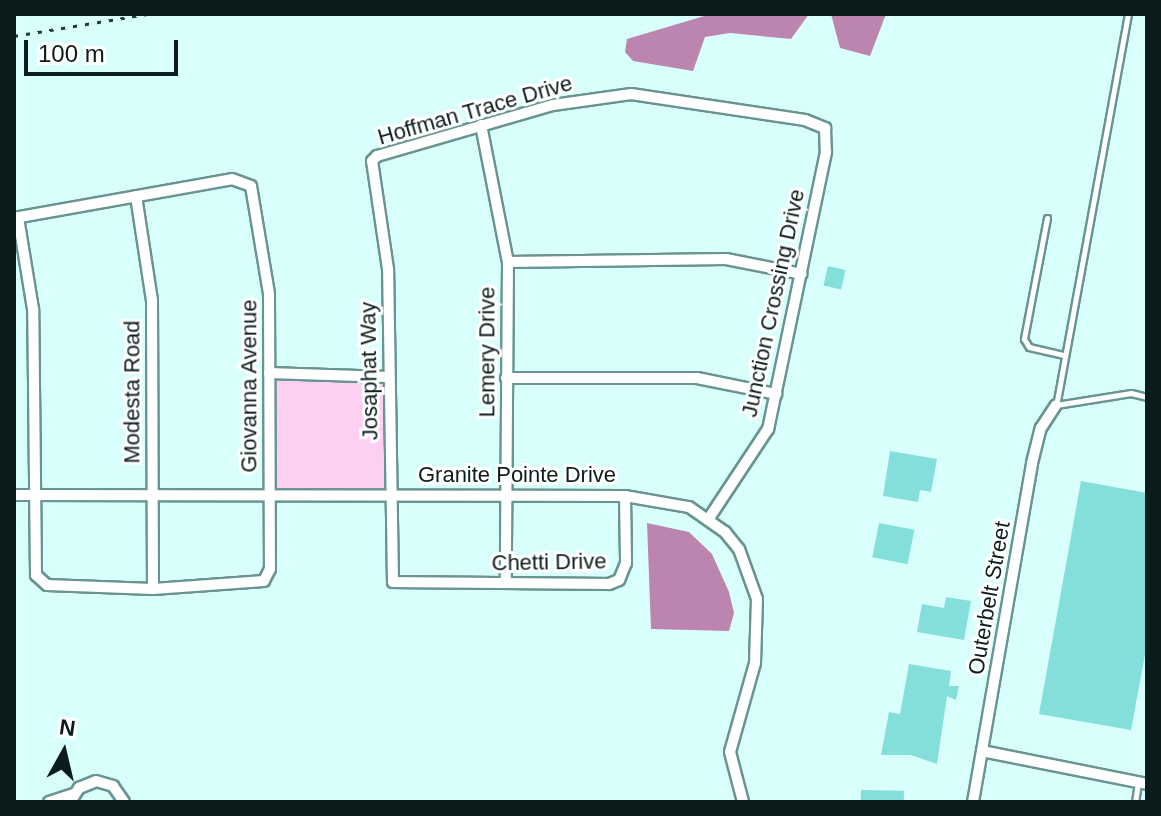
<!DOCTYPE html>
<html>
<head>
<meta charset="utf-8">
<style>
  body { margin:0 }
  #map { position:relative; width:1161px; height:816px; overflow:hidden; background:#d9fffc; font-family:Helvetica,sans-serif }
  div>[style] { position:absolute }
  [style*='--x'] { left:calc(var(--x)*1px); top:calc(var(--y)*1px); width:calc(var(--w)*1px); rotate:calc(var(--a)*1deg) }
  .green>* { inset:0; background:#fdcff1; transform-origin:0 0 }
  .water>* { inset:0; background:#bc85af }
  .building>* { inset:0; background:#84dfda; transform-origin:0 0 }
  .roads { filter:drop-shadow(2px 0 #689491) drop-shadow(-2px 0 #689491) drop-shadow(0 2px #689491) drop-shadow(0 -2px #689491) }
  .lane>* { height:5px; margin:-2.5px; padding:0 2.5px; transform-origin:2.5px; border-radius:2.5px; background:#fff }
  .street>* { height:10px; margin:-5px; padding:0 5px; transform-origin:5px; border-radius:5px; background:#fff }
  .rail>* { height:3px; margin-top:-1.5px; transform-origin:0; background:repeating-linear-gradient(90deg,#263b3a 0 4px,transparent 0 12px) }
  span { translate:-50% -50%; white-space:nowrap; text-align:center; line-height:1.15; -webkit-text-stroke:6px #fff; paint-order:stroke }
  .street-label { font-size:22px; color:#0a1d1c }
  .frame { position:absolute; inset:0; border:16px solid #0a1d1c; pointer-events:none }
  .north { position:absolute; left:24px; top:712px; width:80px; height:80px; -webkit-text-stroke:6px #fff; paint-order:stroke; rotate:8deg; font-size:22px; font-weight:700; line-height:32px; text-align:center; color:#0a1d1c }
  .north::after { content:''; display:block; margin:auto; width:28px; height:36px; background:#0a1d1c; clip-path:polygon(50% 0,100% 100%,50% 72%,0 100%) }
  .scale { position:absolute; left:24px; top:40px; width:154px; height:36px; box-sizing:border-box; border:4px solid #0a1d1c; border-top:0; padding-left:10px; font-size:24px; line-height:28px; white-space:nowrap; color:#0a1d1c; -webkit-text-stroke:6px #fff; paint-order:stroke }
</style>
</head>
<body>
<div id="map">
  <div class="green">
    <div style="left:269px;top:373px;width:120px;height:123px;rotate:2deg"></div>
  </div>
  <div class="water">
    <div style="clip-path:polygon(711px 14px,809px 14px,791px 39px,730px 33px,705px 37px,693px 71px,633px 61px,625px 52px,627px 39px)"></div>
    <div style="clip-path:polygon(831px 14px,886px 14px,870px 56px,840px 48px)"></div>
    <div style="clip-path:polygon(647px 523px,689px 532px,712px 554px,729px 592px,734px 613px,729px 631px,651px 629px)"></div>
  </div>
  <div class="building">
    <div style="left:828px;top:266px;width:18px;height:20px;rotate:13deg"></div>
    <div style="clip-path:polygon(890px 451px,937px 459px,931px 492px,920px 490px,918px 502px,883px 496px)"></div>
    <div style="clip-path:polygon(1081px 481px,1147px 493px,1147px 644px,1131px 730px,1039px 714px)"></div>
    <div style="left:879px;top:523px;width:36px;height:35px;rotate:11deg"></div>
    <div style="clip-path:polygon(946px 597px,971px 601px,964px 640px,917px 632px,922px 604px,944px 608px)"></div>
    <div style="clip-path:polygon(909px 664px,951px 671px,949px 686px,959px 686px,956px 700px,947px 696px,937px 764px,911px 755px,881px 755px,889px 712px,900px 714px)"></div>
    <div style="left:861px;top:790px;width:43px;height:12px;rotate:1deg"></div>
  </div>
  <div class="roads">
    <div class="lane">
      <div style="--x:1128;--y:14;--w:398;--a:100.4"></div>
      <div style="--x:1056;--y:405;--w:76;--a:-9.1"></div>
      <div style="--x:1131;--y:393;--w:16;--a:14"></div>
      <div style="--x:1047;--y:218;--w:123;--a:100.8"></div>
      <div style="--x:1024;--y:339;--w:9;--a:58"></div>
      <div style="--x:1029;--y:347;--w:37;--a:13"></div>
      <div style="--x:1135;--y:802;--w:18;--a:-81"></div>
    </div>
    <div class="street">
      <div style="--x:481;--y:125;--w:140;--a:78.9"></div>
      <div style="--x:508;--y:262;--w:321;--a:90.4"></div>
      <div style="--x:136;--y:196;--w:105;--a:81.3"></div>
      <div style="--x:152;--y:300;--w:289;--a:89.8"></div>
      <div style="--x:14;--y:218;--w:221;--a:-10.1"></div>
      <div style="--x:232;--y:179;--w:20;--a:20"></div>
      <div style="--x:251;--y:186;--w:109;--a:80.5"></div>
      <div style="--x:269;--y:294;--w:275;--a:89.8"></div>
      <div style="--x:270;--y:569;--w:13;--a:117"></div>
      <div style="--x:264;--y:581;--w:111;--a:175.9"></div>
      <div style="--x:153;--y:589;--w:106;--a:-177.8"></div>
      <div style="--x:47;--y:585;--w:15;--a:-138"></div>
      <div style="--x:36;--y:575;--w:266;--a:-90.6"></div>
      <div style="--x:33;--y:309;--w:93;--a:-99.3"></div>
      <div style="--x:508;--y:262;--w:218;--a:-0.8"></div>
      <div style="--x:726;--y:259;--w:77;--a:11.2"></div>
      <div style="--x:269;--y:373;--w:120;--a:1.9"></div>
      <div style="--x:506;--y:378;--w:191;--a:0"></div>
      <div style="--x:697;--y:378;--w:81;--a:11.4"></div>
      <div style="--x:14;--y:495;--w:611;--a:0.09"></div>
      <div style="--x:625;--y:496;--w:65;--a:9.8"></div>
      <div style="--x:689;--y:507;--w:44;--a:34.8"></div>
      <div style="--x:725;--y:532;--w:22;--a:51"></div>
      <div style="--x:739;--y:549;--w:53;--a:70.2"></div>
      <div style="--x:757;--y:599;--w:64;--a:91.8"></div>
      <div style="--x:755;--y:663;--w:92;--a:105.7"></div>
      <div style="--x:730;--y:752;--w:52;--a:75.4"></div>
      <div style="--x:625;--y:496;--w:67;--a:89.1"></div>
      <div style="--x:626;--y:563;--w:18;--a:112"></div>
      <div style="--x:619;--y:580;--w:11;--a:158"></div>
      <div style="--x:609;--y:584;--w:216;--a:-179.5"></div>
      <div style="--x:393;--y:582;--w:313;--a:-90.9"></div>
      <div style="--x:388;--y:269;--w:109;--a:-98.4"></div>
      <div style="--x:372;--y:161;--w:7;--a:-45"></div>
      <div style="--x:377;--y:156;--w:183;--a:-16.2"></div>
      <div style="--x:553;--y:105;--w:79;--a:-8"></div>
      <div style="--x:631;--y:94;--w:176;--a:8.5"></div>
      <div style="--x:805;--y:120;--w:22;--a:22"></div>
      <div style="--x:825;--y:128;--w:24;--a:88"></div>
      <div style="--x:826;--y:152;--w:283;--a:101.8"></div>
      <div style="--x:768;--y:429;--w:107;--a:123.5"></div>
      <div style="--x:982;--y:751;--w:168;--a:11.3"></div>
      <div style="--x:49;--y:802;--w:25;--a:-18"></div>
      <div style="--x:70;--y:802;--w:17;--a:-57"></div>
      <div style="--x:79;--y:788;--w:18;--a:-22"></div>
      <div style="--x:96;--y:781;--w:18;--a:16"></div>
      <div style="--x:113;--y:786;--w:19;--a:55"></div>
      <div style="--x:973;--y:802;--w:344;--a:-80.1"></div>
      <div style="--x:1032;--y:463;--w:36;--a:-76"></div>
      <div style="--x:1041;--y:428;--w:27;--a:-57"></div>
    </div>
  </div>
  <div class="rail">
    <div style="--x:14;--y:36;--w:135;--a:-9.4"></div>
  </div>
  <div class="street-label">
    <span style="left:475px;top:110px;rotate:-16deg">Hoffman Trace Drive</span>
    <span style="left:773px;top:303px;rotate:-78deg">Junction Crossing Drive</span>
    <span style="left:487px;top:352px;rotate:-90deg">Lemery Drive</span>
    <span style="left:369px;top:371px;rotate:-91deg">Josaphat Way</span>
    <span style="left:249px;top:386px;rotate:-90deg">Giovanna Avenue</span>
    <span style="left:132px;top:392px;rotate:-90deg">Modesta Road</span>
    <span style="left:517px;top:475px">Granite Pointe Drive</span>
    <span style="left:549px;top:562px;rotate:-1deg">Chetti Drive</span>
    <span style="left:989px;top:598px;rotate:-80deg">Outerbelt Street</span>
  </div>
  <div class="frame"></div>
  <div class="north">N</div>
  <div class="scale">100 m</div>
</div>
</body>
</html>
